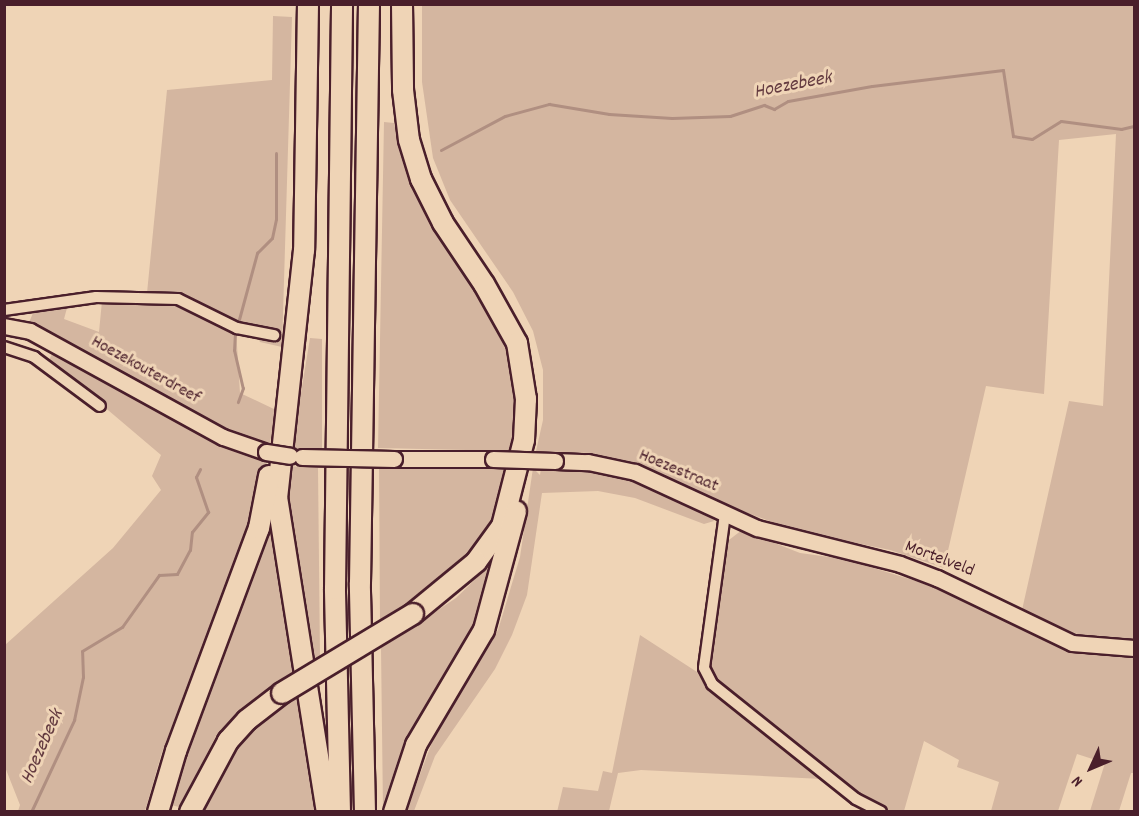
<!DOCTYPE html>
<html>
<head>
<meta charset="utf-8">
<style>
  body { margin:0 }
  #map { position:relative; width:1139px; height:816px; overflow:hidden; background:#efd4b6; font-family:Dekko,sans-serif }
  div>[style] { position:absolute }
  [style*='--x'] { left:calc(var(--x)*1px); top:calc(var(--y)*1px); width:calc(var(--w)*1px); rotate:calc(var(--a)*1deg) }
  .green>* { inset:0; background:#d4b6a0 }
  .stream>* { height:3px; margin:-1.5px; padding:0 1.5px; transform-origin:1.5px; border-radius:1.5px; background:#b08f81 }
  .roads { filter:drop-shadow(2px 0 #4a1f2b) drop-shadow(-2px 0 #4a1f2b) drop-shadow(0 2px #4a1f2b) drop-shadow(0 -2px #4a1f2b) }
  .street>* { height:10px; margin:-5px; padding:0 5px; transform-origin:5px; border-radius:5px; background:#efd4b6 }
  .secondary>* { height:15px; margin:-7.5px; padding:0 7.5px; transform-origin:7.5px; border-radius:7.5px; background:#efd4b6 }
  .highway>* { height:20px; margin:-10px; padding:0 10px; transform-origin:10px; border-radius:10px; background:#efd4b6 }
  .bridges { filter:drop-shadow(2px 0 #4a1f2b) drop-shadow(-2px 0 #4a1f2b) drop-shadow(0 2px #4a1f2b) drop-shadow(0 -2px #4a1f2b) }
  .secondary-bridge>* { height:15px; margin:-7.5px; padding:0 7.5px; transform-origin:7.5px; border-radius:7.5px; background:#efd4b6 }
  .highway-bridge>* { height:20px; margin:-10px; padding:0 10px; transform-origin:10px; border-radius:10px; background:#efd4b6 }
  span { translate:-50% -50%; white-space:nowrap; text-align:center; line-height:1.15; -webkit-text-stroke:6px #efd4b6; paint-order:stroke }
  .street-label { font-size:18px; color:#4a1f2b }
  .water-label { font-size:20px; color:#643b40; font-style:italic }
  .frame { position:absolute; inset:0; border:6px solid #4a1f2b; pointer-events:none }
  .north { position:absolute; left:1061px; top:738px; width:60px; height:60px; -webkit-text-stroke:4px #efd4b6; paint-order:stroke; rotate:226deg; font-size:16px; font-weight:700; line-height:24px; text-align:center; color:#4a1f2b }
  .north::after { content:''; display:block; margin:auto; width:21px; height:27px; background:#4a1f2b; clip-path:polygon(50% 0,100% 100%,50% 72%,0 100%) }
</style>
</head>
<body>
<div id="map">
  <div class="green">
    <div style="clip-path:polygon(422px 5px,1134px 5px,1134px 640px,1082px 636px,1022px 610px,1069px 401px,1103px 406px,1116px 134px,1059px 140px,1044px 394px,986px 386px,944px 568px,890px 550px,794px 530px,718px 502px,631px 462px,591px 453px,536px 451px,543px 420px,543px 370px,533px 331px,513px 292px,450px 200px,433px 158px,422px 82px)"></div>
    <div style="clip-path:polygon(273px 16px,292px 17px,282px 347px,260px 342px,253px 329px,177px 295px,147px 293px,167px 90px,272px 80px)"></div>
    <div style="clip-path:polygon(384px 122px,394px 123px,407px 176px,431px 228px,477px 291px,510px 359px,517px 427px,513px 451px,378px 448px)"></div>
    <div style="clip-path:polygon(102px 301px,176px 303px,236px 330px,240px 393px,276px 410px,270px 443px,235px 434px,190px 412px,28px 325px,33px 313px,67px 308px,64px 319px,99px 332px)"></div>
    <div style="clip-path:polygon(310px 338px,322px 339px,322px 449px,292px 448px)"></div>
    <div style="clip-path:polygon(54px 350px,224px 446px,267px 462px,235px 565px,162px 752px,145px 811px,18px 811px,20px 805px,5px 767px,5px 645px,113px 548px,161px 490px,152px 476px,161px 455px,49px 360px)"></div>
    <div style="clip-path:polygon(289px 466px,318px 468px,320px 658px,311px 662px,284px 500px)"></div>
    <div style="clip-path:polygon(379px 468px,509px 469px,499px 508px,469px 554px,447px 578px,380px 622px)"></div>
    <div style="clip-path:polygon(533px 468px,540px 475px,541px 468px,617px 474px,711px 516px,714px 521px,704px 524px,635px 498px,598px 491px,542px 493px,527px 595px,512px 635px,495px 669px,435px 756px,414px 811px,406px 812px,434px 737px,498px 630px,520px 557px)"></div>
    <div style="clip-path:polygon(271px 526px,297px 671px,257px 696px,216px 736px,179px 807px,171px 805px,175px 780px)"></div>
    <div style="clip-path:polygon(742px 530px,800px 553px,844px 559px,916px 581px,961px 598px,1082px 654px,1134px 658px,1134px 773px,1131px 773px,1119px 811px,1090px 811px,1105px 763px,1077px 754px,1058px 811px,991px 811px,999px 782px,957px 767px,959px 760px,924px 741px,904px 811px,889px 811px,830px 774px,716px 683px,710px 670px,725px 543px)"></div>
    <div style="clip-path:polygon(502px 547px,489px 605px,388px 812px,383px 811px,381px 648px,456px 598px,491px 564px)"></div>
    <div style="clip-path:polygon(640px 635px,697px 672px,704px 684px,822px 779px,641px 770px,618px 773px,609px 811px,557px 812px,563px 787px,598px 791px,603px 771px,612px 773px)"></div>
    <div style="clip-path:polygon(299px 695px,314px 811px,202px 812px,224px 766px,243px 740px,275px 708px)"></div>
  </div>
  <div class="stream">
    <div style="--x:441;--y:150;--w:72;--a:-28"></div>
    <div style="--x:505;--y:116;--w:46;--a:-15.3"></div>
    <div style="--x:549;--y:104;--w:61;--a:9.5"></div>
    <div style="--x:609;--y:114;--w:63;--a:3.6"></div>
    <div style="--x:672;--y:118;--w:58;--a:-2"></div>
    <div style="--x:730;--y:116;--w:36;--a:-18"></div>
    <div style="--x:764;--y:105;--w:11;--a:22"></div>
    <div style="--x:774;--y:109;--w:16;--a:-30"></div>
    <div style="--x:788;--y:101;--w:85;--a:-10.1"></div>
    <div style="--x:872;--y:86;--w:132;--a:-7"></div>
    <div style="--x:1003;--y:70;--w:67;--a:81.4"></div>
    <div style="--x:1013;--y:136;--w:19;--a:9"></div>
    <div style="--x:1032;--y:139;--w:34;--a:-32"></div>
    <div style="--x:1061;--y:121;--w:61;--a:7.6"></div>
    <div style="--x:1121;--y:129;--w:13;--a:-13"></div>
    <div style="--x:238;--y:323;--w:73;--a:-74.8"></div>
    <div style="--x:257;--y:253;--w:21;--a:-45"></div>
    <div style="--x:272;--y:238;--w:19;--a:-78"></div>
    <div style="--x:276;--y:219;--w:66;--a:-90"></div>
    <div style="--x:235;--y:332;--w:18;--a:93"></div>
    <div style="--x:234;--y:350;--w:39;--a:77"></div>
    <div style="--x:243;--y:388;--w:15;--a:110"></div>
    <div style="--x:31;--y:812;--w:102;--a:-64.9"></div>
    <div style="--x:74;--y:720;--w:44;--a:-78.2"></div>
    <div style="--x:83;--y:677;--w:26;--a:-92"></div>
    <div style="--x:82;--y:651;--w:47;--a:-31"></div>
    <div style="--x:122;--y:627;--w:64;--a:-54.6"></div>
    <div style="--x:159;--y:575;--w:18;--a:-3"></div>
    <div style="--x:177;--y:574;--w:27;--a:-62"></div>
    <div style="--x:190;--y:550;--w:18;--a:-84"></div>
    <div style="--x:192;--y:532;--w:26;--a:-51"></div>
    <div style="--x:208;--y:512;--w:37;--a:-109"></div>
    <div style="--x:196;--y:477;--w:9;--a:-63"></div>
  </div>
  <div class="roads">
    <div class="street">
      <div style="--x:4;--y:310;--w:93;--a:-8"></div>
      <div style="--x:96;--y:297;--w:82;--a:1.4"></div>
      <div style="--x:178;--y:299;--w:66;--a:26.2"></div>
      <div style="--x:237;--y:328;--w:38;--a:11"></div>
      <div style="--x:4;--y:347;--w:32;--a:18"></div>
      <div style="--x:34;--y:357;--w:82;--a:36.6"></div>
      <div style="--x:725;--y:514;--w:155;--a:97.8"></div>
      <div style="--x:704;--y:668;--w:18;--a:63"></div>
      <div style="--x:712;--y:684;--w:184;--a:38.6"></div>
      <div style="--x:856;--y:799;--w:28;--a:27"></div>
    </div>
    <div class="secondary">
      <div style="--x:4;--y:326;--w:26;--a:11"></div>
      <div style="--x:30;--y:331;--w:220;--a:28.8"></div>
      <div style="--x:223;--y:437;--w:46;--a:19.2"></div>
      <div style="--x:394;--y:459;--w:99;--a:0"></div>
      <div style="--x:555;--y:461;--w:33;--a:2"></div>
      <div style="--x:588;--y:462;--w:48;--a:12"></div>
      <div style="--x:635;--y:472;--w:134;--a:24.7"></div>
      <div style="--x:757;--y:528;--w:147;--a:14.1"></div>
      <div style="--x:900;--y:564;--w:40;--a:21"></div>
      <div style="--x:937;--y:578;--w:150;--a:25.7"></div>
      <div style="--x:1072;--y:643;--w:62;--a:4.6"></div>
    </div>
    <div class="highway">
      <div style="--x:308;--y:4;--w:246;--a:90.9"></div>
      <div style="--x:304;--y:250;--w:248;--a:96.2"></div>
      <div style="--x:277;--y:497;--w:319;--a:81"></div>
      <div style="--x:402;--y:4;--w:86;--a:89.3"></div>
      <div style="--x:403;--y:90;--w:50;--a:83.2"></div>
      <div style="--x:409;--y:140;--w:41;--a:72.9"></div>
      <div style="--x:421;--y:179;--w:49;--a:63.4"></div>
      <div style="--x:443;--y:223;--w:73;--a:56.1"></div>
      <div style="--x:484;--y:284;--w:68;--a:60.8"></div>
      <div style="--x:517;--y:343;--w:57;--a:80.9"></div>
      <div style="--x:526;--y:399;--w:41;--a:92.8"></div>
      <div style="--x:524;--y:440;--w:89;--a:104.3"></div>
      <div style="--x:502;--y:526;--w:44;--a:125.8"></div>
      <div style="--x:476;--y:562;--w:82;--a:140.5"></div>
      <div style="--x:158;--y:812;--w:64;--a:-73.6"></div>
      <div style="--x:176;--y:751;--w:238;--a:-69.6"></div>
      <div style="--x:259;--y:528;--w:53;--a:-79.1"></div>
      <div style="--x:190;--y:812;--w:81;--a:-61.8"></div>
      <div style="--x:228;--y:741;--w:28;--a:-48"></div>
      <div style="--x:247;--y:720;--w:44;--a:-37.6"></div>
      <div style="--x:340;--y:812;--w:223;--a:-91.3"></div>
      <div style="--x:335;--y:589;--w:585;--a:-89.31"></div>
      <div style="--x:365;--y:812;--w:229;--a:-91.3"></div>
      <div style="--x:360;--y:583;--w:579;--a:-89.11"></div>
      <div style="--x:394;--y:812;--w:71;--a:-71.8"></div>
      <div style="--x:416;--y:745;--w:134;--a:-59.4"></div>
      <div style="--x:484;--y:630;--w:123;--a:-74.9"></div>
    </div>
  </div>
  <div class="bridges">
    <div class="secondary-bridge">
      <div style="--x:266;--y:452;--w:24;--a:9"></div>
      <div style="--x:302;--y:457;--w:92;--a:1.2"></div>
      <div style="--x:493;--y:459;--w:62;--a:1.8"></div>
    </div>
    <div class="highway-bridge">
      <div style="--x:282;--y:693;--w:153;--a:-31.1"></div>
    </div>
  </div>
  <div class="street-label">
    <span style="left:145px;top:371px;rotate:29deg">Hoezekouterdreef</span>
    <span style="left:678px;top:472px;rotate:23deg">Hoezestraat</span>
    <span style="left:939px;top:560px;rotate:21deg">Mortelveld</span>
  </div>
  <div class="water-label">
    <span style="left:793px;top:86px;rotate:-11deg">Hoezebeek</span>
    <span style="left:43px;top:747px;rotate:-66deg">Hoezebeek</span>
  </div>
  <div class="frame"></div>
  <div class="north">N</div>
</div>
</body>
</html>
